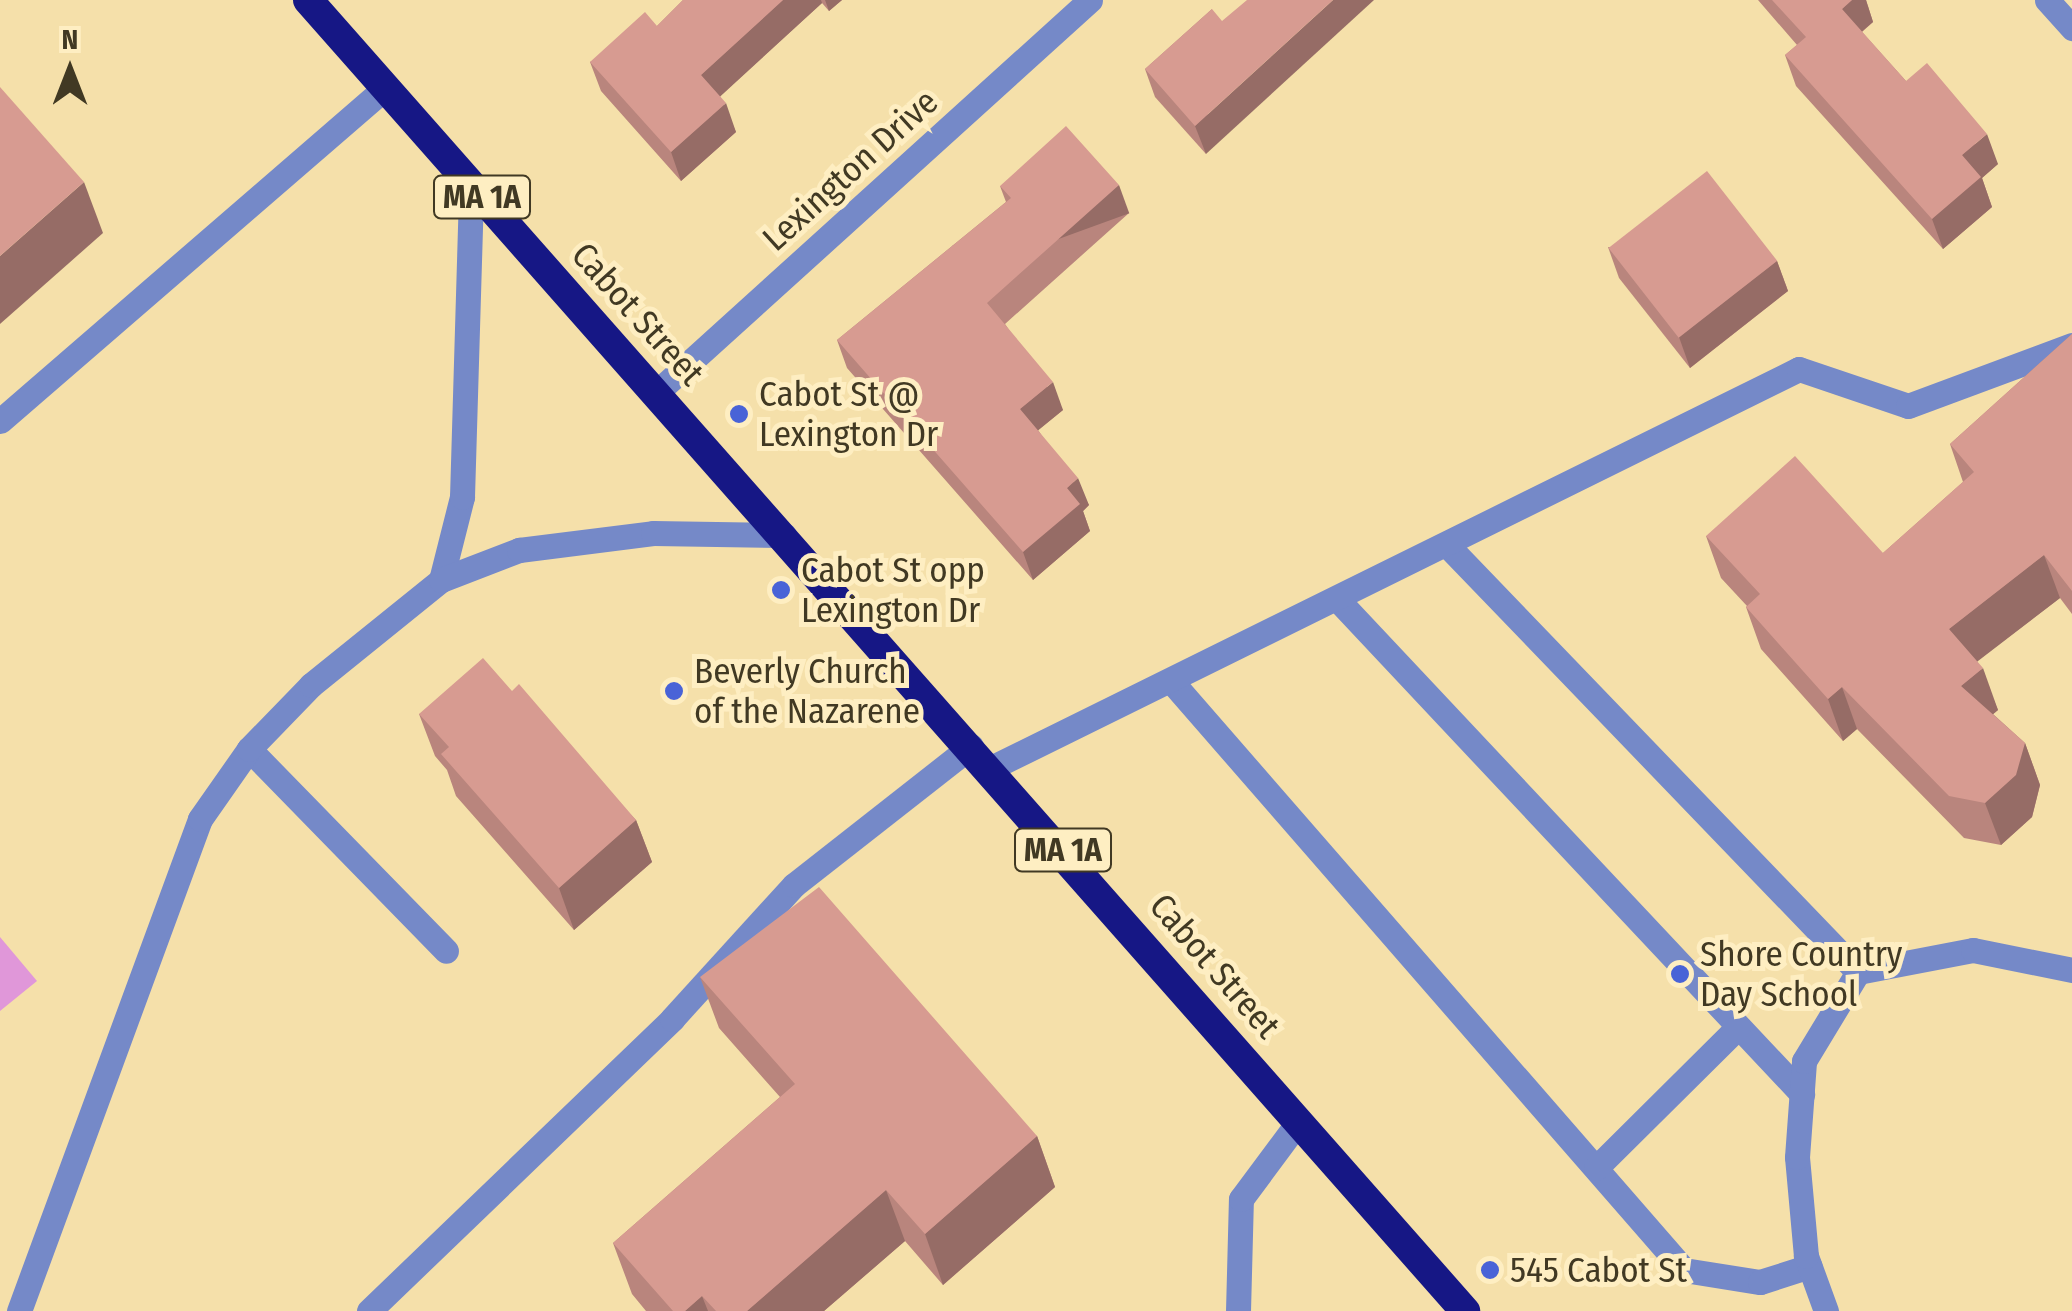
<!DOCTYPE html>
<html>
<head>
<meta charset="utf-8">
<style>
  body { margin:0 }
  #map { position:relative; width:2072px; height:1311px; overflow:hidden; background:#f5e0aa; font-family:"Fira Sans Condensed",sans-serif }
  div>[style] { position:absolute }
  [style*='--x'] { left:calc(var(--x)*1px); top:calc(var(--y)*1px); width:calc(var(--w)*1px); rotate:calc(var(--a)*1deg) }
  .green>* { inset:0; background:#e097d9 }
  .minor>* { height:25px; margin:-12.5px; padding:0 12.5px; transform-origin:12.5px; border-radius:12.5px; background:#7589c8 }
  .highway>* { height:30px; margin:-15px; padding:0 15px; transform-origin:15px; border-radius:15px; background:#161785 }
  .wall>* { inset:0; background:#b9857d }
  .shaded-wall>* { inset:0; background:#966c66; transform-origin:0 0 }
  .building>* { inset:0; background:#d79b91; transform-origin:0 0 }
  .dots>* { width:28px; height:28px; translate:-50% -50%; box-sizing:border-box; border:5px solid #feeec2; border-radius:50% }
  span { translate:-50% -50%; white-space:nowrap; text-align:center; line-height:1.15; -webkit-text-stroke:10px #feeec2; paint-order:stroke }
  .shield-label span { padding:2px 8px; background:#feeec2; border:2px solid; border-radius:8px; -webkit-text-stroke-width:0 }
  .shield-label { font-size:32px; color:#413923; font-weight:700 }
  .street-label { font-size:35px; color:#413923 }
  .poi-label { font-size:35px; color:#413923 }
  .left { translate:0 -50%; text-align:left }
  .north { position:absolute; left:20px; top:20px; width:100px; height:100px; -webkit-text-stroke:8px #feeec2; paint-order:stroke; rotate:0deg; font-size:28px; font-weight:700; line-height:40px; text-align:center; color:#413923 }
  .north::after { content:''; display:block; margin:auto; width:35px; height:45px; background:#413923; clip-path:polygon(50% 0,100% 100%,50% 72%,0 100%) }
</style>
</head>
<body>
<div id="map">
  <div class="green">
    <div style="clip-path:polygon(0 937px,37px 981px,0 1011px)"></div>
  </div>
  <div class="minor">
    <div style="--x:2047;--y:0;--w:38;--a:48"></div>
    <div style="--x:657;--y:392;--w:584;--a:-42.15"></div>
    <div style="--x:0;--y:421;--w:509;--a:-40.86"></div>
    <div style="--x:1447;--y:545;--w:593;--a:46.09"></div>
    <div style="--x:441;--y:580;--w:86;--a:-75.8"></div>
    <div style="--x:462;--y:497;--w:312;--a:-88.3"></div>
    <div style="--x:1338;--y:600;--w:678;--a:46.79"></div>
    <div style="--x:1172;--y:682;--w:780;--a:48.95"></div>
    <div style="--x:1684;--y:1270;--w:77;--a:9"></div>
    <div style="--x:1760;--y:1282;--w:52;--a:-17.7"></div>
    <div style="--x:249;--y:749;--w:282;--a:45.7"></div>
    <div style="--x:991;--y:768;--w:901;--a:-26.28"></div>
    <div style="--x:1799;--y:369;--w:115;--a:18.7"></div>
    <div style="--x:1908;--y:406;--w:175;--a:-20.4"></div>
    <div style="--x:1596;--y:1168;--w:200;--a:-44.8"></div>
    <div style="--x:19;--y:1311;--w:524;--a:-69.8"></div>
    <div style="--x:200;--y:819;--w:85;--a:-55"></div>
    <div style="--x:249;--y:749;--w:89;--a:-45.9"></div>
    <div style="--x:311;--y:685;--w:167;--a:-38.9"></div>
    <div style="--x:441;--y:580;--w:84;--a:-21"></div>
    <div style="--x:519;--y:550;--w:135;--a:-7.2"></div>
    <div style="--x:653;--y:533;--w:131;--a:0.9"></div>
    <div style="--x:369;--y:1311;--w:421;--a:-43.9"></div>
    <div style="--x:672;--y:1019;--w:181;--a:-47.7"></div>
    <div style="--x:794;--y:885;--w:225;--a:-38.1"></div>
    <div style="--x:1238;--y:1311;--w:112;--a:-88.5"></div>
    <div style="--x:1241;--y:1199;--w:97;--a:-53.4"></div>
    <div style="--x:1826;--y:1311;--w:59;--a:-110"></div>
    <div style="--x:1806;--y:1256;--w:99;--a:-95.2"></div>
    <div style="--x:1797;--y:1157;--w:96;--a:-85.8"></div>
    <div style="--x:1804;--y:1061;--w:104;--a:-58.8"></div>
    <div style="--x:1858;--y:972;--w:117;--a:-10.8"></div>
    <div style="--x:1973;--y:950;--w:101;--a:11.4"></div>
  </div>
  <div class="highway">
    <div style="--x:308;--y:0;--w:1749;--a:48.57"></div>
  </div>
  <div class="wall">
    <div style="clip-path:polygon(683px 0,842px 0,829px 11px,822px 3px,720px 96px,736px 132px,681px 181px,601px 91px,590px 62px,657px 26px)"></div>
    <div style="clip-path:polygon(1758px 0,1866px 0,1873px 22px,1862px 32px,1906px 81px,1998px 164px,1982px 178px,1992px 207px,1943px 249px,1796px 86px,1785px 55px,1797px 45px)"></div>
    <div style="clip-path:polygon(1212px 9px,1206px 154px,1155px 97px,1145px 69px)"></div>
    <div style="clip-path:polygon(1000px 186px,1129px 213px,1005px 324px,1063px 410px,1038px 430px,1089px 505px,1083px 511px,1090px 531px,1033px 580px,847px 368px,837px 340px,1006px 202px)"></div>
    <div style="clip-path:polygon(1608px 247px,1777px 261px,1788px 291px,1690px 368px,1619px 278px)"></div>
    <div style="clip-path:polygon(2072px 334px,2072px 614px,2060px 598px,1977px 661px,1998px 710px,1993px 714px,2025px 743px,2040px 785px,2032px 817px,2001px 845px,1964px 838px,1857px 729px,1843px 741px,1761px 649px,1746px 607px,1747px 606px,1721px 578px,1706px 536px,1883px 553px,1963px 482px,1950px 444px)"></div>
    <div style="clip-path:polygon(512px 691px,636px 820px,652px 862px,574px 930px,456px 796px,447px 770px,435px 756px,419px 714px)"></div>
    <div style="clip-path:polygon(700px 977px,1037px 1136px,1055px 1187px,943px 1285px,905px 1241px,824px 1311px,646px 1311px,632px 1294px,613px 1243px,780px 1097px,719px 1028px)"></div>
  </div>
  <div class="shaded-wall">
    <div style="clip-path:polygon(783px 0,821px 0,822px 3px,712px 104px,701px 75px)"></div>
    <div style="clip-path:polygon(825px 0,842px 0,829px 11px)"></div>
    <div style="clip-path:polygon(1333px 0,1374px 0,1206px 154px,1195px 126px)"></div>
    <div style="clip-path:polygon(1852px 0,1866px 0,1873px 22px,1853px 39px,1842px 9px)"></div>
    <div style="clip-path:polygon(726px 103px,736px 132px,681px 181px,671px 152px)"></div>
    <div style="clip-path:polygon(1987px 134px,1998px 164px,1982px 178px,1992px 207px,1943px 249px,1932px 219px,1962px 155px)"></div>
    <div style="clip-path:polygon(84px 182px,103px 233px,0 324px,0 256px)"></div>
    <div style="left:1119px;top:185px;width:30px;height:177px;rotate:70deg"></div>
    <div style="clip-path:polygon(1777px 261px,1788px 291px,1690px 368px,1679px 337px)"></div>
    <div style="clip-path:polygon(1053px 382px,1063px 410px,1030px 437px,1020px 409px)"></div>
    <div style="clip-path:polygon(1078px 478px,1089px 505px,1083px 511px,1090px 531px,1033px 580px,1023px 552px,1067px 488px)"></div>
    <div style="clip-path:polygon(2044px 555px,2060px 598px,1965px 671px,1949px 629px)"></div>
    <div style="clip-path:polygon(1983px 668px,1998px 710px,1977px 728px,1961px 686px)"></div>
    <div style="clip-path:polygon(1842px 687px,1857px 729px,1843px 741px,1828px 699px)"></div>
    <div style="clip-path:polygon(2025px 743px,2040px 785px,2032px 817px,2001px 845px,1985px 803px)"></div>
    <div style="clip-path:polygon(636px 820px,652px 862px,574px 930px,559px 888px)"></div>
    <div style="clip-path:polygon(1037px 1136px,1055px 1187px,943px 1285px,925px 1234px)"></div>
    <div style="clip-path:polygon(886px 1190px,905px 1241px,824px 1311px,747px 1311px)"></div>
    <div style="clip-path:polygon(702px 1296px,708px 1311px,685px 1311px)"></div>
  </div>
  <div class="building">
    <div style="clip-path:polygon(683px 0,783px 0,701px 75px,726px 103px,671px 152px,590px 62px,645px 12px,657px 26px)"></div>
    <div style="clip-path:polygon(1247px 0,1333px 0,1195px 126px,1145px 69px,1212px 9px,1222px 21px)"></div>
    <div style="clip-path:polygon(1772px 0,1852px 0,1842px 9px,1906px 81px,1927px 63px,1987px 134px,1962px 155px,1981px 177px,1932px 219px,1785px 55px,1806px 37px)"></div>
    <div style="clip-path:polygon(0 87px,84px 182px,0 256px)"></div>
    <div style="clip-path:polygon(1066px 126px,1119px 185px,987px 303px,1053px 382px,1020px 409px,1078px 478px,1067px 488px,1080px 504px,1023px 552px,837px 340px,1011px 198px,1000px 186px)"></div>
    <div style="left:1707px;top:171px;width:114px;height:125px;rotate:52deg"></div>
    <div style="clip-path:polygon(2072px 334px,2072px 591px,2044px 555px,1949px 629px,1983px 668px,1961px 686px,2025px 743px,2016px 775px,1985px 803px,1949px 796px,1842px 687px,1828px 699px,1746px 607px,1760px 594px,1706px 536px,1795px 456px,1883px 553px,1974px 472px,1950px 444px)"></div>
    <div style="clip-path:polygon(483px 658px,512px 691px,519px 684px,636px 820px,559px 888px,441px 754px,449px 747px,419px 714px)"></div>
    <div style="clip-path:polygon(819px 887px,1037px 1136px,925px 1234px,886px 1190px,747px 1311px,716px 1311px,702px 1296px,685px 1311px,673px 1311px,613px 1243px,795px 1084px,700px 977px)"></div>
  </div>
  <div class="dots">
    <div style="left:739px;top:414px;background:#4963d7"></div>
    <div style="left:781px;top:590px;background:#4963d7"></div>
    <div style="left:674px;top:691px;background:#4963d7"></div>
    <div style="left:1680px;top:974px;background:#4963d7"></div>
    <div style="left:1490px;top:1270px;background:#4963d7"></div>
  </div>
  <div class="shield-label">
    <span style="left:482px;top:197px">MA 1A</span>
    <span style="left:1063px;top:850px">MA 1A</span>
  </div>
  <div class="street-label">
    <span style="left:850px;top:170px;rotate:-42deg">Lexington Drive</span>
    <span style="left:638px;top:314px;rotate:48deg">Cabot Street</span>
    <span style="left:1215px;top:966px;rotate:49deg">Cabot Street</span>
  </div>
  <div class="poi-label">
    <span class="left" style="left:759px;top:414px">Cabot St @<br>Lexington Dr</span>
    <span class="left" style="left:801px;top:590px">Cabot St opp<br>Lexington Dr</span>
    <span class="left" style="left:694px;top:691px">Beverly Church<br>of the Nazarene</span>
    <span class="left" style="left:1700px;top:974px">Shore Country<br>Day School</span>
    <span class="left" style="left:1510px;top:1270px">545 Cabot St</span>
  </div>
  <div class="north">N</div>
</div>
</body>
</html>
